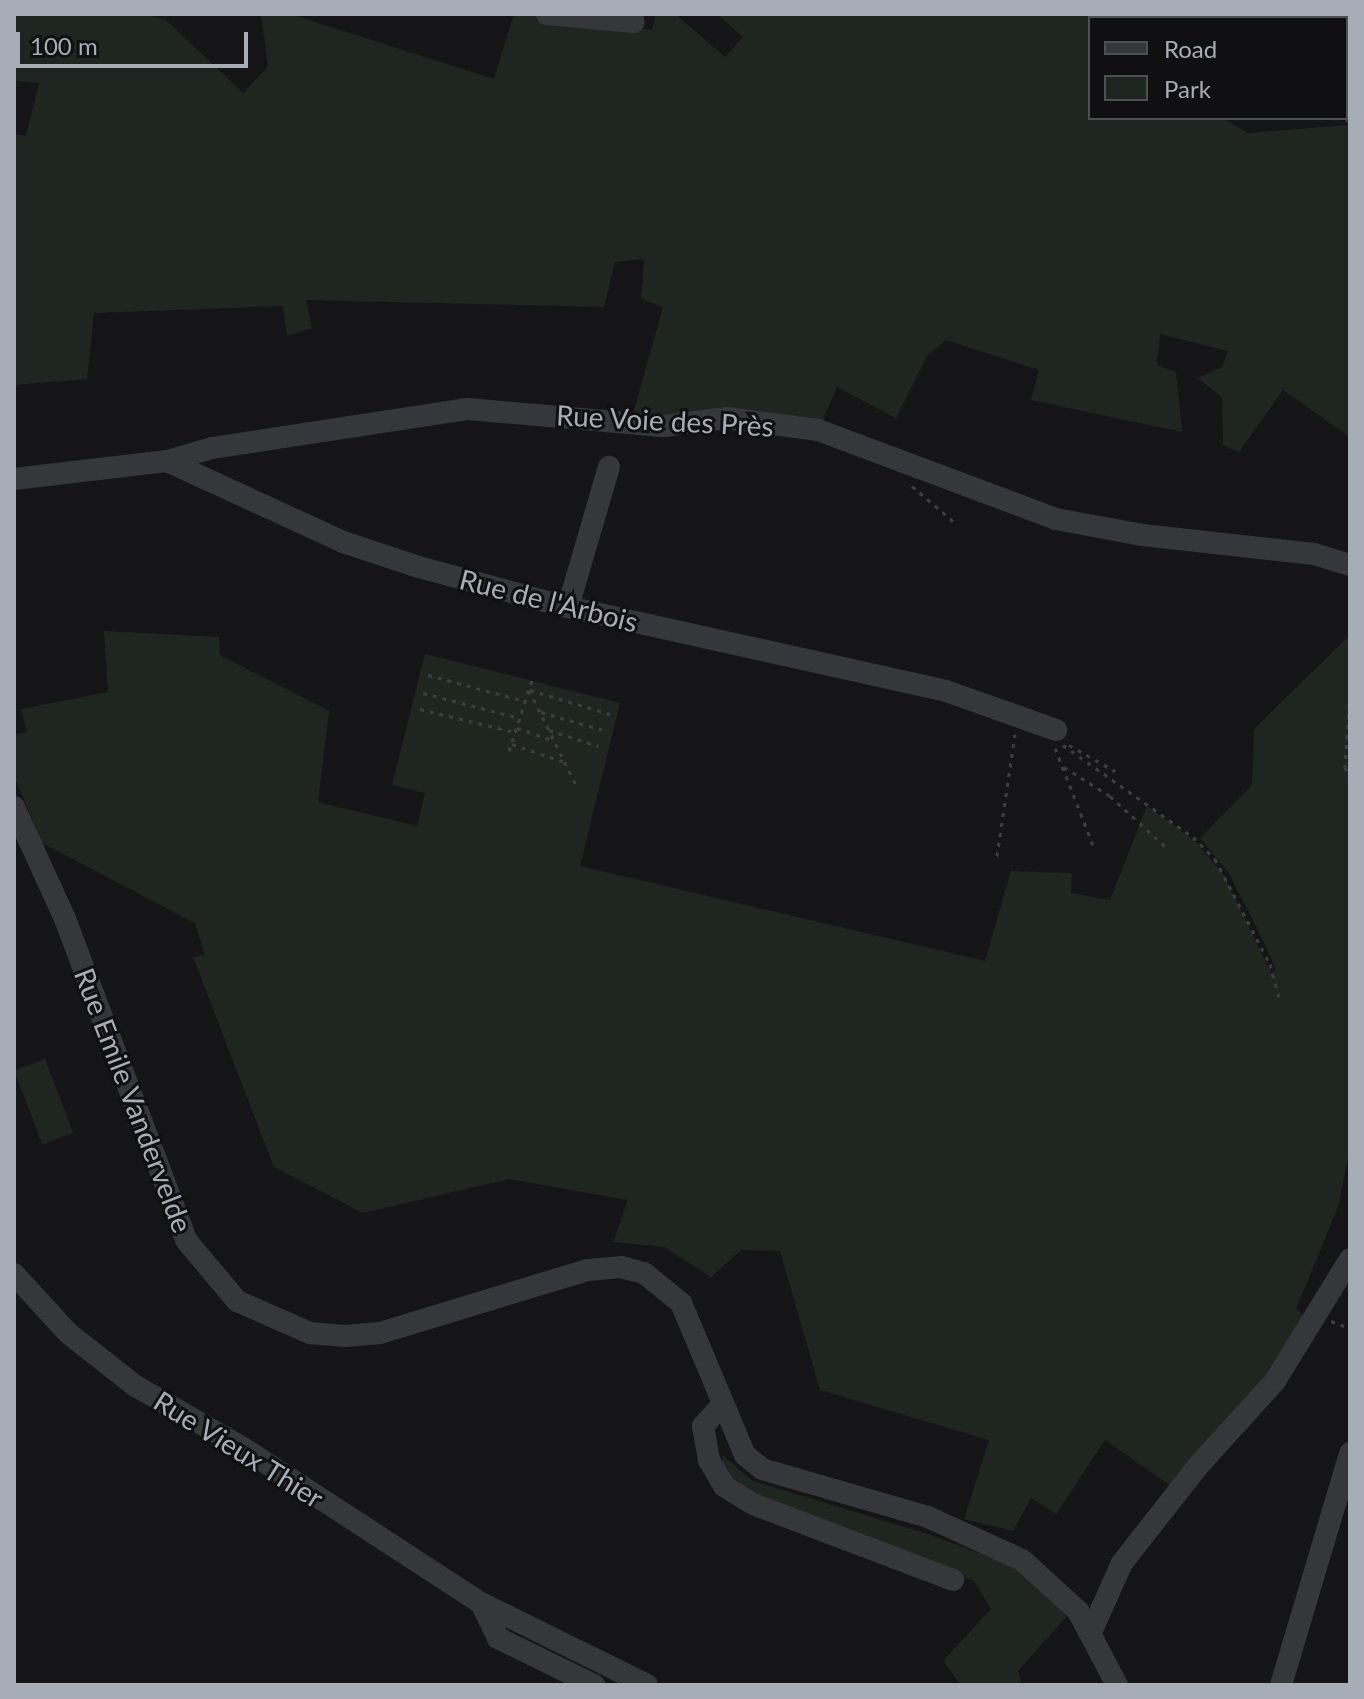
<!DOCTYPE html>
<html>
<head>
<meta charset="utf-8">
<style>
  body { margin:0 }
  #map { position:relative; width:1364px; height:1699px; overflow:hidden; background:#151517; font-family:Lato,sans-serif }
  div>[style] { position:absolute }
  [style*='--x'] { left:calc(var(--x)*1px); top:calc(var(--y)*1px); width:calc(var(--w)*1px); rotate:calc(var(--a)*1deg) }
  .green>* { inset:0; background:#1f2620; transform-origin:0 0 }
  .path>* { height:3px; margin-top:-1.5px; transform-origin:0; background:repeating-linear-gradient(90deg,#3c3e42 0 4px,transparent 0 10px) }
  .minor>* { height:22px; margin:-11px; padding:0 11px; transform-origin:11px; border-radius:11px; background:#36373b }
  span { translate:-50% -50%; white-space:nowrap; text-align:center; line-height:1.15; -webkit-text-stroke:6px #101012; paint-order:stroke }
  .street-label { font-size:28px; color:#a7adb6 }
  .frame { position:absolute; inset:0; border:16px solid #a7adb6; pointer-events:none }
  .legend { position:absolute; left:1088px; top:16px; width:260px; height:104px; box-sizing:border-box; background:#101012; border:2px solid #4c4f54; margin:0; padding:10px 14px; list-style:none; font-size:24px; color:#a7adb6 }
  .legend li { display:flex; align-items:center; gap:16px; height:40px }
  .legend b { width:40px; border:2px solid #4c4f54 }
  .scale { position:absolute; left:16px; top:32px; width:232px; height:36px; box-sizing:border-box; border:4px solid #a7adb6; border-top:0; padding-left:10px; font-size:24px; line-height:28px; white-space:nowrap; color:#a7adb6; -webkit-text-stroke:6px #101012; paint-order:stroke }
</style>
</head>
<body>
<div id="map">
  <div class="green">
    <div style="clip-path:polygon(14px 14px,145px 14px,166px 20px,243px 93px,268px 67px,261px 14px,290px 14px,494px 79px,514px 14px,552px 14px,652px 30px,656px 14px,675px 14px,725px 57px,743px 37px,717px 14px,1176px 14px,1090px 18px,1090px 118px,1222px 118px,1248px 133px,1347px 125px,1350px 36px,1350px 437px,1283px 390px,1239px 452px,1223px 445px,1222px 397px,1198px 378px,1222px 367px,1228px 351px,1160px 334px,1157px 365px,1176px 372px,1182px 432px,1031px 400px,1039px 370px,946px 340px,927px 356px,896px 418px,837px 387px,820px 427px,632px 418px,663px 307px,641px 299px,644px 259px,615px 262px,604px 307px,306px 300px,312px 328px,287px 336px,283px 306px,94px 313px,87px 379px,14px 385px,14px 134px,26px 136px,39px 83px,14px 81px)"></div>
    <div style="clip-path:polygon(104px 631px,219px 637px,220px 655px,329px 711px,318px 802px,417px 826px,425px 793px,392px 785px,425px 654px,620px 703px,580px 866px,985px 961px,1011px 871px,1072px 873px,1071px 893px,1110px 900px,1147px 806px,1194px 840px,1224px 875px,1271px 973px,1276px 969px,1253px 920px,1228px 872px,1200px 838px,1252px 785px,1254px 729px,1350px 635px,1350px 1148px,1338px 1207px,1296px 1309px,1308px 1320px,1257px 1395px,1171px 1486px,1105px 1440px,1056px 1514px,1031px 1498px,1013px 1531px,964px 1519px,989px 1440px,820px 1390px,780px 1251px,741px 1250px,711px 1277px,664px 1247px,613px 1242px,628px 1200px,509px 1179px,363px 1213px,274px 1167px,193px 957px,205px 955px,195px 923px,42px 843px,14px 776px,14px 735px,27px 732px,21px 709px,108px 692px)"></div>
    <div style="left:45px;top:1059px;width:79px;height:33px;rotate:69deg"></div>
    <div style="clip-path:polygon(722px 1455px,753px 1481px,934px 1536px,1016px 1567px,1067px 1616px,1018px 1671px,1022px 1685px,961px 1685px,943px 1661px,991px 1609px,974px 1581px,743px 1494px,724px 1479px)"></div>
  </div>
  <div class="path">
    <div style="--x:1346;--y:118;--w:8;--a:60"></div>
    <div style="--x:912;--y:486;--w:55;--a:40.6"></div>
    <div style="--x:428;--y:675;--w:100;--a:15"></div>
    <div style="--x:529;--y:690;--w:108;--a:63.7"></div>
    <div style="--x:530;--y:690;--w:84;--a:16.7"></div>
    <div style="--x:423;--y:693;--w:100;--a:14.5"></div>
    <div style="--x:1350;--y:695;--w:72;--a:94"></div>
    <div style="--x:1345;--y:767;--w:13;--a:67"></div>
    <div style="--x:420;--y:709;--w:98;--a:13.6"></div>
    <div style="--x:541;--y:712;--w:65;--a:16.2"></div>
    <div style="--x:517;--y:728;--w:39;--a:19"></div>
    <div style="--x:549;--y:730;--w:52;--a:18.1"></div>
    <div style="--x:512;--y:744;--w:56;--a:18.8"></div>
    <div style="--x:1063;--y:745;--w:159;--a:35.3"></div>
    <div style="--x:1193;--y:837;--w:31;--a:45"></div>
    <div style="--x:1215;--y:859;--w:119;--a:62.4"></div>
    <div style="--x:1270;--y:964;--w:35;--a:75"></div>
    <div style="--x:1069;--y:745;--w:53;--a:29.5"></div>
    <div style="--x:1055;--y:748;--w:104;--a:68.6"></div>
    <div style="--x:509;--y:751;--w:78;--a:-72"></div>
    <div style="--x:1064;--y:767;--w:54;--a:32.2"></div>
    <div style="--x:1110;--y:796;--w:77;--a:42.4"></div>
    <div style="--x:997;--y:856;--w:123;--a:-81.6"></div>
    <div style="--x:1331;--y:1321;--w:20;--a:20"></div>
  </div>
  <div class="minor">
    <div style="--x:547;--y:14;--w:87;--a:5.3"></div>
    <div style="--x:1267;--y:14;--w:6;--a:45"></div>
    <div style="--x:167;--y:461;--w:194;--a:24.7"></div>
    <div style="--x:343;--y:542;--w:80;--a:18.2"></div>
    <div style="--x:419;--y:567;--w:145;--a:15.2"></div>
    <div style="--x:559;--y:605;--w:396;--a:12.5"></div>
    <div style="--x:946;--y:691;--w:117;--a:19.5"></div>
    <div style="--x:14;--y:479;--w:154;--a:-6.7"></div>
    <div style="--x:167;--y:461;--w:47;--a:-16.1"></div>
    <div style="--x:212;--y:448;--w:259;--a:-8.7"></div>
    <div style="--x:468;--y:409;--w:197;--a:5"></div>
    <div style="--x:664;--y:426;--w:64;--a:-7.2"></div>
    <div style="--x:727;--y:418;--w:92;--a:7.5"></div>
    <div style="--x:818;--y:430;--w:254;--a:20.5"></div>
    <div style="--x:1056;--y:519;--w:87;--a:10.5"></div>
    <div style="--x:1142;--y:535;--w:173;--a:6.3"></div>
    <div style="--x:1314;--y:554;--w:38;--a:17"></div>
    <div style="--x:568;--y:607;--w:146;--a:-73.7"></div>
    <div style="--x:14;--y:807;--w:123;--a:65.5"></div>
    <div style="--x:65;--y:919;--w:343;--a:69.3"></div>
    <div style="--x:186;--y:1240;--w:80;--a:50.1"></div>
    <div style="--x:237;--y:1301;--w:80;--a:23.7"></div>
    <div style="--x:310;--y:1333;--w:35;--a:5"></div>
    <div style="--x:345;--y:1336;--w:35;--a:-5"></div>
    <div style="--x:380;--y:1333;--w:217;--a:-16.9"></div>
    <div style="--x:588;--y:1270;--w:33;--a:-5"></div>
    <div style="--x:621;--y:1267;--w:24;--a:15"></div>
    <div style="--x:644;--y:1273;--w:48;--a:39"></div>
    <div style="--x:681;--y:1303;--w:165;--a:67.2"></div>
    <div style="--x:745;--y:1455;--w:22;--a:39"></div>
    <div style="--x:762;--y:1469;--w:173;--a:16.1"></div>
    <div style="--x:928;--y:1517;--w:103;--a:24.6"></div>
    <div style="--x:1022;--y:1560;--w:76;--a:42.3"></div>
    <div style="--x:1078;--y:1611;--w:84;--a:62.2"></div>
    <div style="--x:14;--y:1274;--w:80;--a:47.5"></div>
    <div style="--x:68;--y:1333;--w:84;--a:38.2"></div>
    <div style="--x:134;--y:1385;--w:126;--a:30"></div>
    <div style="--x:243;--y:1448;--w:284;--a:33.1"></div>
    <div style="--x:481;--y:1603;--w:185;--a:26.3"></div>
    <div style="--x:721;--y:1406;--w:27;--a:132"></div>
    <div style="--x:703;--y:1426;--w:35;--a:80"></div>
    <div style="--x:709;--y:1460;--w:30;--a:60"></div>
    <div style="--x:724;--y:1486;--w:34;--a:32"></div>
    <div style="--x:753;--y:1504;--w:214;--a:20.8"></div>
    <div style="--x:481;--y:1603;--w:39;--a:64"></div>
    <div style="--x:498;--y:1638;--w:107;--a:26.1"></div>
    <div style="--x:1092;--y:1630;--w:73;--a:-65.9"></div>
    <div style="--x:1122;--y:1563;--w:123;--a:-51.9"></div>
    <div style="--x:1198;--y:1466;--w:115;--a:-47.8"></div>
    <div style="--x:1275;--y:1381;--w:143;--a:-58.4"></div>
    <div style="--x:1281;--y:1685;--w:242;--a:-73.4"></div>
  </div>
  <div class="street-label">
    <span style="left:665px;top:420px;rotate:3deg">Rue Voie des Près</span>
    <span style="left:549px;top:600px;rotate:14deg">Rue de l'Arbois</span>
    <span style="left:134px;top:1100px;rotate:69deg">Rue Emile Vandervelde</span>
    <span style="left:239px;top:1449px;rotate:32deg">Rue Vieux Thier</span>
  </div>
  <div class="frame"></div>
  <ul class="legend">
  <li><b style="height:10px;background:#36373b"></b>Road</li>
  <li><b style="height:22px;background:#1f2620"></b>Park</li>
  </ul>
  <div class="scale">100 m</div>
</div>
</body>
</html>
